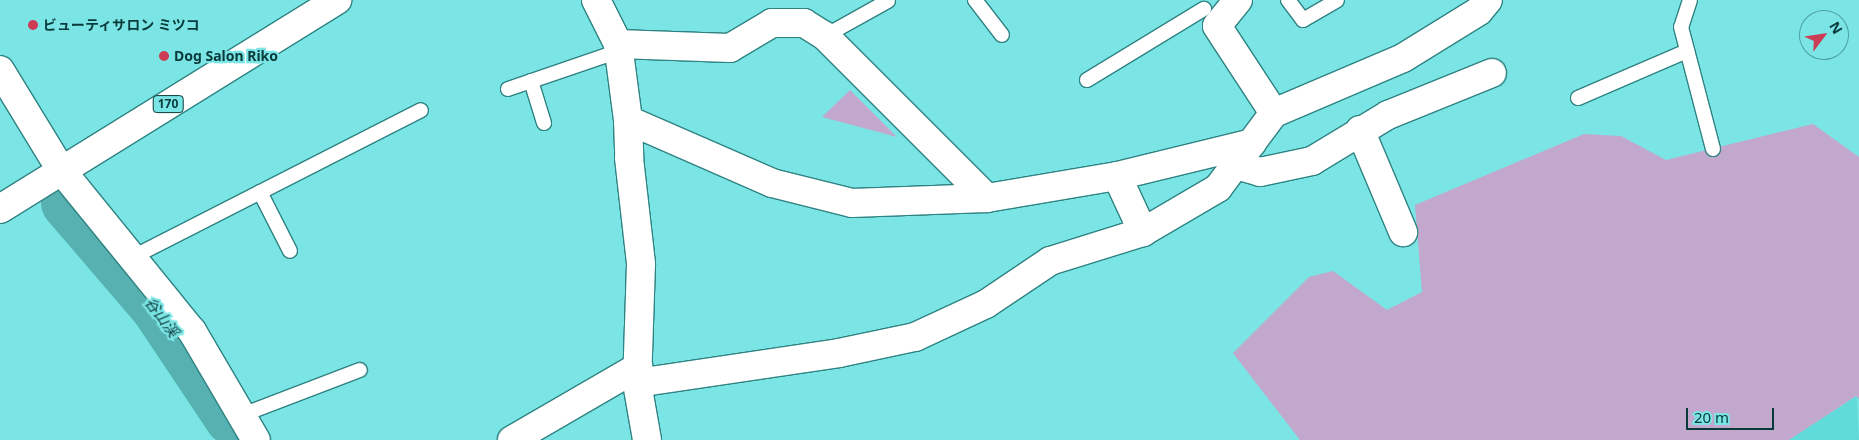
<!DOCTYPE html>
<html>
<head>
<meta charset="utf-8">
<style>
  body { margin:0 }
  #map { position:relative; width:1859px; height:440px; overflow:hidden; background:#7be5e5; font-family:"Noto Sans","Noto Sans JP",sans-serif }
  div>[style] { position:absolute }
  [style*='--x'] { left:calc(var(--x)*1px); top:calc(var(--y)*1px); width:calc(var(--w)*1px); rotate:calc(var(--a)*1deg) }
  .built>* { inset:0; background:#61dbda }
  .green>* { inset:0; background:#c1a8cc }
  .river>* { height:52px; margin:-26px; padding:0 26px; transform-origin:26px; border-radius:26px; background:#57b1b1 }
  .roads { filter:drop-shadow(1px 0 #2f8282) drop-shadow(-1px 0 #2f8282) drop-shadow(0 1px #2f8282) drop-shadow(0 -1px #2f8282) }
  .service>* { height:14px; margin:-7px; padding:0 7px; transform-origin:7px; border-radius:7px; background:#fff }
  .minor>* { height:28px; margin:-14px; padding:0 14px; transform-origin:14px; border-radius:14px; background:#fff }
  .tertiary>* { height:28px; margin:-14px; padding:0 14px; transform-origin:14px; border-radius:14px; background:#fff }
  .trunk>* { height:28px; margin:-14px; padding:0 14px; transform-origin:14px; border-radius:14px; background:#fff }
  .dots>* { width:14px; height:14px; translate:-50% -50%; box-sizing:border-box; border:2px solid #7be5e5; border-radius:50% }
  span { translate:-50% -50%; white-space:nowrap; text-align:center; line-height:1.15; -webkit-text-stroke:4.5px #7be5e5; paint-order:stroke }
  .shield-label span { padding:1px 4px; background:#7be5e5; border:1px solid; border-radius:4px; -webkit-text-stroke-width:0 }
  .shield-label { font-size:12px; color:#093a3a; font-weight:700 }
  .poi-label { font-size:14px; color:#093a3a; font-weight:700 }
  .left { translate:0 -50%; text-align:left }
  .water-label { font-size:15px; color:#0a3636; font-style:italic }
  .north { position:absolute; left:1799px; top:10px; width:50px; height:50px; box-sizing:border-box; background:#7be5e5; border:1px solid #4da1a1; border-radius:50%; rotate:59deg; font-size:14px; font-weight:700; line-height:20px; text-align:center; color:#093a3a }
  .north::after { content:''; display:block; margin:auto; width:18px; height:22px; background:#cc3c55; clip-path:polygon(50% 0,100% 100%,50% 72%,0 100%) }
  .scale { position:absolute; left:1686px; top:408px; width:88px; height:22px; box-sizing:border-box; border:2px solid #093a3a; border-top:0; padding-left:6px; font-size:15px; line-height:18px; white-space:nowrap; color:#093a3a; -webkit-text-stroke:4px #7be5e5; paint-order:stroke }
</style>
</head>
<body>
<div id="map">
  <div class="built">
    <div style="clip-path:polygon(1857px 396px,1859px 440px,1789px 440px)"></div>
  </div>
  <div class="green">
    <div style="clip-path:polygon(850px 90px,897px 137px,822px 117px)"></div>
    <div style="clip-path:polygon(1813px 124px,1859px 157px,1859px 399px,1856px 396px,1789px 440px,1300px 440px,1233px 353px,1309px 277px,1333px 271px,1387px 310px,1422px 292px,1415px 205px,1584px 134px,1621px 136px,1666px 160px)"></div>
  </div>
  <div class="river">
    <div style="--x:67;--y:203;--w:138;--a:49.4"></div>
    <div style="--x:157;--y:308;--w:133;--a:56.3"></div>
  </div>
  <div class="roads">
    <div class="service">
      <div style="--x:975;--y:0;--w:44;--a:52.4"></div>
      <div style="--x:1288;--y:0;--w:25;--a:53"></div>
      <div style="--x:1303;--y:20;--w:39;--a:-30"></div>
      <div style="--x:1690;--y:0;--w:28;--a:108"></div>
      <div style="--x:1681;--y:27;--w:126;--a:75.3"></div>
      <div style="--x:825;--y:36;--w:72;--a:-29.1"></div>
      <div style="--x:1087;--y:80;--w:137;--a:-31.3"></div>
      <div style="--x:531;--y:81;--w:44;--a:72.8"></div>
      <div style="--x:508;--y:89;--w:117;--a:-18.9"></div>
      <div style="--x:1578;--y:98;--w:119;--a:-23.3"></div>
      <div style="--x:260;--y:192;--w:66;--a:63"></div>
      <div style="--x:133;--y:257;--w:323;--a:-27"></div>
      <div style="--x:242;--y:415;--w:126;--a:-20.9"></div>
    </div>
    <div class="minor">
      <div style="--x:596;--y:0;--w:49;--a:63.4"></div>
      <div style="--x:618;--y:44;--w:77;--a:82.5"></div>
      <div style="--x:628;--y:120;--w:38;--a:88"></div>
      <div style="--x:629;--y:158;--w:107;--a:83.5"></div>
      <div style="--x:641;--y:264;--w:119;--a:91.9"></div>
      <div style="--x:637;--y:383;--w:58;--a:80"></div>
      <div style="--x:1238;--y:0;--w:33;--a:129"></div>
      <div style="--x:1217;--y:26;--w:104;--a:56.8"></div>
      <div style="--x:618;--y:44;--w:112;--a:2"></div>
      <div style="--x:730;--y:48;--w:49;--a:-30.8"></div>
      <div style="--x:772;--y:23;--w:32;--a:0"></div>
      <div style="--x:804;--y:23;--w:25;--a:32"></div>
      <div style="--x:825;--y:36;--w:229;--a:45"></div>
      <div style="--x:628;--y:120;--w:157;--a:23.6"></div>
      <div style="--x:772;--y:183;--w:82;--a:14"></div>
      <div style="--x:852;--y:203;--w:135;--a:-2.1"></div>
      <div style="--x:987;--y:198;--w:132;--a:-9.6"></div>
      <div style="--x:1117;--y:176;--w:139;--a:-13.7"></div>
      <div style="--x:1360;--y:130;--w:111;--a:67.1"></div>
      <div style="--x:1236;--y:165;--w:25;--a:16"></div>
      <div style="--x:1260;--y:172;--w:53;--a:-11.9"></div>
      <div style="--x:1312;--y:161;--w:89;--a:-31.2"></div>
      <div style="--x:1388;--y:115;--w:112;--a:-22"></div>
      <div style="--x:61;--y:170;--w:208;--a:50.9"></div>
      <div style="--x:192;--y:331;--w:126;--a:59.6"></div>
      <div style="--x:1117;--y:176;--w:62;--a:65.1"></div>
      <div style="--x:637;--y:383;--w:204;--a:-8.4"></div>
      <div style="--x:839;--y:353;--w:78;--a:-11.9"></div>
      <div style="--x:915;--y:337;--w:78;--a:-24.9"></div>
      <div style="--x:986;--y:304;--w:77;--a:-33.9"></div>
      <div style="--x:1050;--y:261;--w:97;--a:-17.3"></div>
      <div style="--x:1143;--y:232;--w:87;--a:-30.4"></div>
      <div style="--x:1218;--y:188;--w:94;--a:-53.3"></div>
      <div style="--x:1274;--y:113;--w:140;--a:-23.1"></div>
      <div style="--x:1403;--y:58;--w:89;--a:-31.7"></div>
      <div style="--x:1479;--y:11;--w:14;--a:-51"></div>
      <div style="--x:512;--y:440;--w:146;--a:-30.1"></div>
    </div>
    <div class="tertiary">
      <div style="--x:0;--y:70;--w:117;--a:58.6"></div>
    </div>
    <div class="trunk">
      <div style="--x:0;--y:209;--w:397;--a:-31.8"></div>
    </div>
  </div>
  <div class="dots">
    <div style="left:33px;top:25px;background:#cc3c55"></div>
    <div style="left:164px;top:56px;background:#cc3c55"></div>
  </div>
  <div class="shield-label">
    <span style="left:168px;top:104px">170</span>
  </div>
  <div class="poi-label">
    <span class="left" style="left:43px;top:25px">ビューティサロン ミツコ</span>
    <span class="left" style="left:174px;top:56px">Dog Salon Riko</span>
  </div>
  <div class="water-label">
    <span style="left:162px;top:317px;rotate:53deg">谷山渓</span>
  </div>
  <div class="north">N</div>
  <div class="scale">20 m</div>
</div>
</body>
</html>
